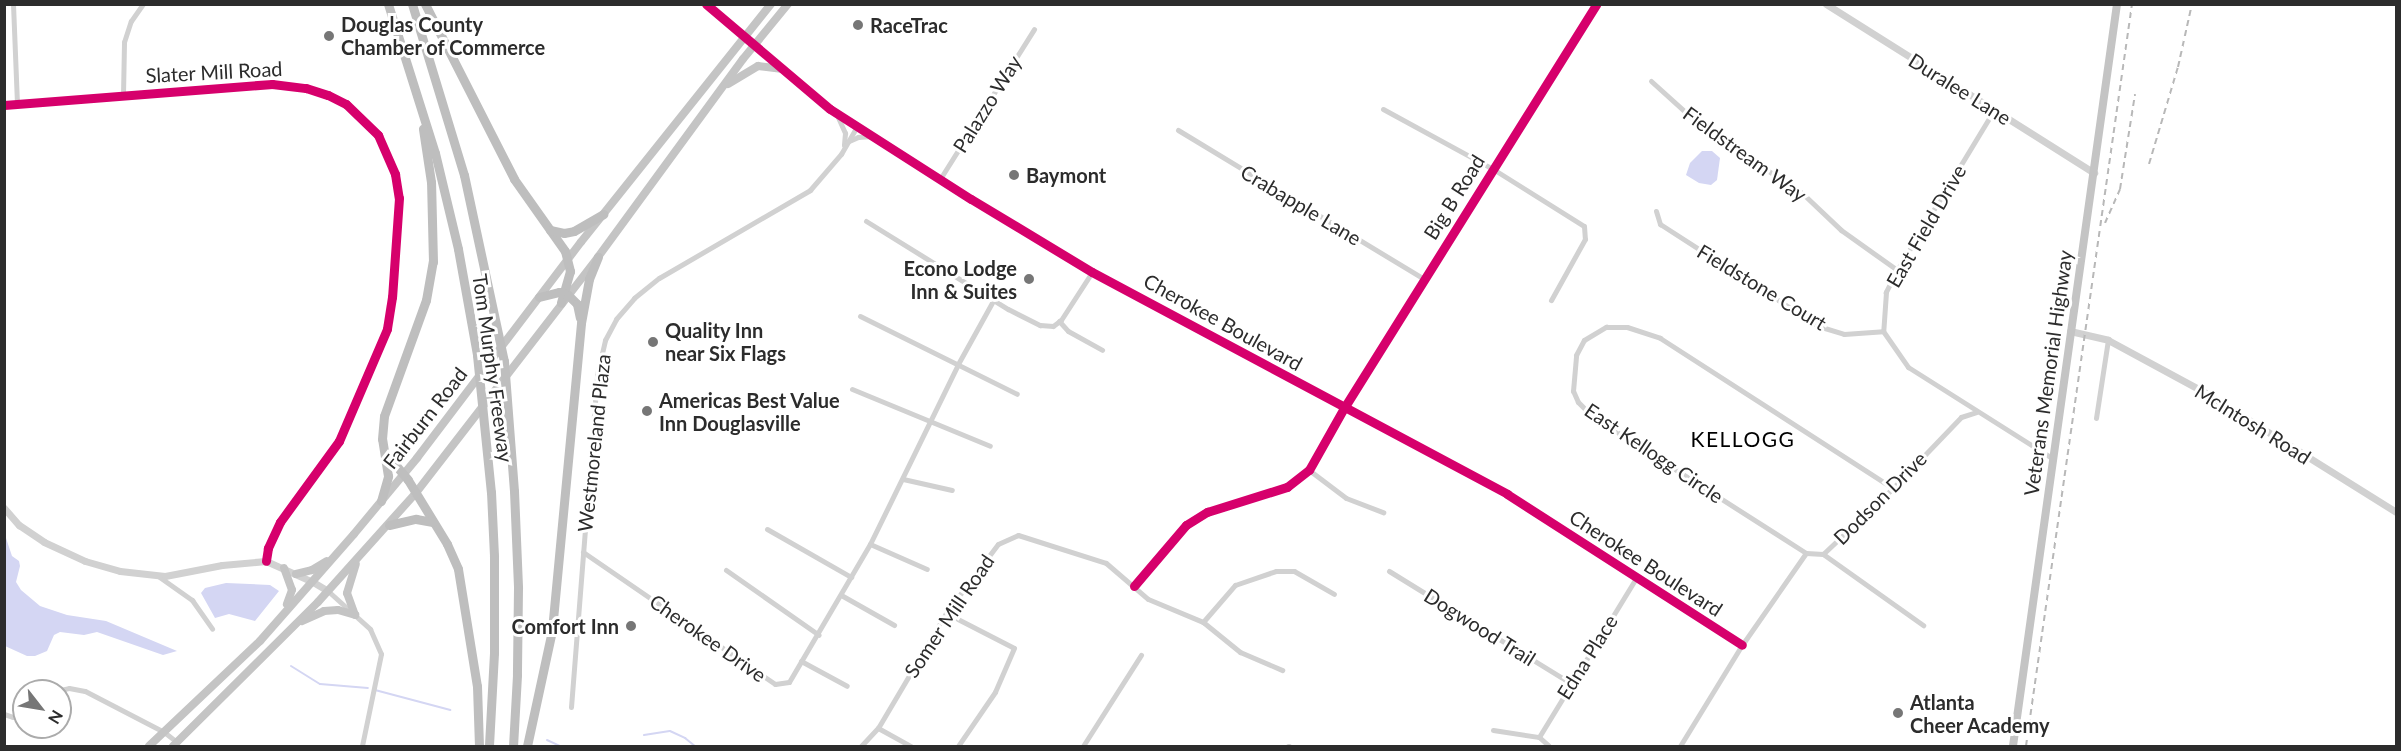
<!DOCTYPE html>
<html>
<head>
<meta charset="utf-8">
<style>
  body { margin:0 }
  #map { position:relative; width:2401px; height:751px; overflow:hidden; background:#fff; font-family:Lato,sans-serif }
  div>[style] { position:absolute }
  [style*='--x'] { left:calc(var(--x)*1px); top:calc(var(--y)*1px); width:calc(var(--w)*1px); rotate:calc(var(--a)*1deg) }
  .water>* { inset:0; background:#d4d6f3 }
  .stream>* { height:2px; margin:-1px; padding:0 1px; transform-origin:1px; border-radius:1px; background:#d4d6f3 }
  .minor>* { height:5px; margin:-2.5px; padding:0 2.5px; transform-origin:2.5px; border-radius:2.5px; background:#d1d1d1 }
  .tertiary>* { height:7px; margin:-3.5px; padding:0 3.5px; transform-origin:3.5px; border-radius:3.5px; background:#d1d1d1 }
  .primary>* { height:8px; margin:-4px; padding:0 4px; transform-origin:4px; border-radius:4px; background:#c4c4c4 }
  .motorway>* { height:9px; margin:-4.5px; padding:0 4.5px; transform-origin:4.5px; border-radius:4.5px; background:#bebebe }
  .rail>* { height:2px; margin-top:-1px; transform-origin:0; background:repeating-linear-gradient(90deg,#b8b8b8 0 6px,transparent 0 10.5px) }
  .cycleway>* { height:9px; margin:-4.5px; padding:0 4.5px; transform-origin:4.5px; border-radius:4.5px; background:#d6006c }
  .dots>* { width:16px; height:16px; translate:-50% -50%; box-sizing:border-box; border:3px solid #fff; border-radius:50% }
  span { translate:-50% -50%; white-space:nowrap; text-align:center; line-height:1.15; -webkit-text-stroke:6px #fff; paint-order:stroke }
  .poi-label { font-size:20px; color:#2c2c2c; font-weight:700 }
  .left { translate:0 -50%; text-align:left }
  .right { translate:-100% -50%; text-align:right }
  .street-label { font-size:20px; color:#2c2c2c }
  .neighbourhood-label { font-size:21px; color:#000; letter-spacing:1.5px }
  .frame { position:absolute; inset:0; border:6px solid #2c2c2c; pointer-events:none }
  .north { position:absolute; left:12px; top:679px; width:60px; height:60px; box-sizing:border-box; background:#fff; border:2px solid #ababab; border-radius:50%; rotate:121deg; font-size:16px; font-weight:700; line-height:24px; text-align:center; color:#2c2c2c }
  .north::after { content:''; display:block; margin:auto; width:21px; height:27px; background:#767676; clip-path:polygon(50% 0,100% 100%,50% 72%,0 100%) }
</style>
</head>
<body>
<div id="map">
  <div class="water">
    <div style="clip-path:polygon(1702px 151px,1712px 151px,1720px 158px,1717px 180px,1711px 185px,1699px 183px,1686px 175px,1690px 163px)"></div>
    <div style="clip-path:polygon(5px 535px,12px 556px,19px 561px,20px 566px,16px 582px,21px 590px,40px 606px,67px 615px,106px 621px,177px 651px,163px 655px,97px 632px,84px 635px,60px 632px,54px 635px,47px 651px,35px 656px,27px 656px,5px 646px)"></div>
    <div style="clip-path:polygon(226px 583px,270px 585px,279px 591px,255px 621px,229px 614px,215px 618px,201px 593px,205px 588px)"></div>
  </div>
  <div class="stream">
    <div style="--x:291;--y:666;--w:34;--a:32"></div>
    <div style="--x:320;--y:684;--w:48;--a:4.8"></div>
    <div style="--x:375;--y:690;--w:78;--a:14.9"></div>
    <div style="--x:644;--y:735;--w:26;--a:-9"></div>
    <div style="--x:670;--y:731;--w:17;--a:25"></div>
    <div style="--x:685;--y:738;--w:13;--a:39"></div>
    <div style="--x:547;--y:740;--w:14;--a:25"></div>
  </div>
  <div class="minor">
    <div style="--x:13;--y:4;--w:99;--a:87.7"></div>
    <div style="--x:706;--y:4;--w:162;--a:40.3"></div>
    <div style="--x:830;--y:109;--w:167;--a:32.6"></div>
    <div style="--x:971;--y:199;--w:141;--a:31.1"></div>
    <div style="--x:1092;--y:272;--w:471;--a:28.1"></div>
    <div style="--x:1507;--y:494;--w:279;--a:32.7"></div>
    <div style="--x:1651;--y:81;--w:70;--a:42.1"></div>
    <div style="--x:1703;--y:128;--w:118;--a:33.3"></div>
    <div style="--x:1802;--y:193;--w:54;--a:43.5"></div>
    <div style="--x:1841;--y:230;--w:69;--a:35.5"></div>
    <div style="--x:123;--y:95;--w:53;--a:-88.9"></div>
    <div style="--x:124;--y:42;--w:22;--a:-72"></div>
    <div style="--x:131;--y:21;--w:21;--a:-55"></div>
    <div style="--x:4;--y:105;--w:269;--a:-4.5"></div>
    <div style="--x:272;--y:84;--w:34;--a:7"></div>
    <div style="--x:306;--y:88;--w:23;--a:18"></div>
    <div style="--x:328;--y:95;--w:20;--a:27"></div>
    <div style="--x:346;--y:104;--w:45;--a:44.1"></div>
    <div style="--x:378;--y:135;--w:43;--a:66.4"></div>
    <div style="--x:395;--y:174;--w:24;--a:81"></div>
    <div style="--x:399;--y:198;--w:99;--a:94"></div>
    <div style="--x:392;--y:297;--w:32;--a:99"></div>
    <div style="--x:387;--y:329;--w:122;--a:113.2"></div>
    <div style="--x:339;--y:441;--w:100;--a:126.1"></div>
    <div style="--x:280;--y:522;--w:29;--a:115"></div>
    <div style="--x:268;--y:548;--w:13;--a:99"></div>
    <div style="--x:1383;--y:109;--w:125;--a:28.6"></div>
    <div style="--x:1493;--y:169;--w:107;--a:32.1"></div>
    <div style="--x:1584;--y:226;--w:13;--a:86"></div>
    <div style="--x:1585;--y:239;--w:70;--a:119.1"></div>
    <div style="--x:1994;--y:110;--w:187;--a:121.2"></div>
    <div style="--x:1897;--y:270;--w:25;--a:117"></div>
    <div style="--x:1886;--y:292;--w:39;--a:94"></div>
    <div style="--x:1883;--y:331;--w:44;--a:55.2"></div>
    <div style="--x:1908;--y:367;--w:170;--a:32.3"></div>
    <div style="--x:837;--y:115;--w:20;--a:66"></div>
    <div style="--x:845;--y:133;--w:12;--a:95"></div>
    <div style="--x:1178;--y:130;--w:288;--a:31.2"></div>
    <div style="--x:849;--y:141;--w:10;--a:-24"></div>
    <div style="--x:858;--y:137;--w:14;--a:-4"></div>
    <div style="--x:940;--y:179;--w:177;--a:-57.9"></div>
    <div style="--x:1656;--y:211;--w:14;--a:73"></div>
    <div style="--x:1660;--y:224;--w:188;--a:32.8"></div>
    <div style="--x:1818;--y:326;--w:27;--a:17"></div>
    <div style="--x:1844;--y:334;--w:39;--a:-4"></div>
    <div style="--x:866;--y:221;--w:167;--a:31.8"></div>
    <div style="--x:1008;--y:309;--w:36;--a:27"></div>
    <div style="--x:1040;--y:325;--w:13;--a:4"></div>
    <div style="--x:1053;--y:326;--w:10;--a:-37"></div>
    <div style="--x:1061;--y:320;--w:57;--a:-57.1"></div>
    <div style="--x:860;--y:316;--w:175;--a:26.4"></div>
    <div style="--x:1059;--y:321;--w:13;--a:48"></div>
    <div style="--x:1068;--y:331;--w:39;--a:29"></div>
    <div style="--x:852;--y:389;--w:149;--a:22.4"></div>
    <div style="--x:2096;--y:418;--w:79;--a:-81.3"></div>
    <div style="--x:1309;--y:470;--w:46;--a:37.1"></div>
    <div style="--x:1346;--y:498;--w:40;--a:21"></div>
    <div style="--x:903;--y:479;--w:50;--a:12.7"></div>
    <div style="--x:767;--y:529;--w:97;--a:29.7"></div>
    <div style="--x:870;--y:544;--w:62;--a:23.7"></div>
    <div style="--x:583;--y:552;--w:233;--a:34.5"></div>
    <div style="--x:775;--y:684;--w:14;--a:-8"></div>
    <div style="--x:789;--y:682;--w:160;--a:-59.6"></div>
    <div style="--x:870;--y:544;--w:200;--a:-63.9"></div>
    <div style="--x:958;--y:364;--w:74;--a:-61"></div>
    <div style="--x:1806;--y:553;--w:254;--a:-147.4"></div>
    <div style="--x:1592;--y:416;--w:20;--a:-135"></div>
    <div style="--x:1578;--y:402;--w:12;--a:-114"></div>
    <div style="--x:1573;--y:391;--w:36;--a:-85"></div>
    <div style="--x:1576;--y:355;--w:17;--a:-62"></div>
    <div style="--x:1584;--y:340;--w:26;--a:-31"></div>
    <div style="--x:1606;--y:327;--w:21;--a:0"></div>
    <div style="--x:1627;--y:327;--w:35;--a:18"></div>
    <div style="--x:1660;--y:338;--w:277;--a:32.8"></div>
    <div style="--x:1823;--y:554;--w:123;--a:35.4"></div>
    <div style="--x:726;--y:570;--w:113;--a:35"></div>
    <div style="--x:1389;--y:571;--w:213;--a:31.7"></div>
    <div style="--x:158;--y:576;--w:42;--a:35.2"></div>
    <div style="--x:192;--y:600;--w:35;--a:55"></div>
    <div style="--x:1134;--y:586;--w:80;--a:-49.6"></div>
    <div style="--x:1186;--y:525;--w:25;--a:-32"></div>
    <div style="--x:1207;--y:512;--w:84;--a:-17.4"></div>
    <div style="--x:1287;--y:487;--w:28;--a:-38"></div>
    <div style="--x:1309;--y:470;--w:71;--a:-60.6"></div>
    <div style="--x:1344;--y:408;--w:476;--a:-58"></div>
    <div style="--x:328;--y:591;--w:57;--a:42.1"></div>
    <div style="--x:370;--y:629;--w:27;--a:66"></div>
    <div style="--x:381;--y:654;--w:94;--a:101.7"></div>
    <div style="--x:841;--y:595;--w:61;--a:29.5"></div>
    <div style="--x:946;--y:613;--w:76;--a:27.2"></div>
    <div style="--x:1014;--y:648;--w:48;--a:113.4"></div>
    <div style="--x:995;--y:692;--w:65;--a:124.4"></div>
    <div style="--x:1203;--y:622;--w:49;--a:-49.1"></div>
    <div style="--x:1235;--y:585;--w:43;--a:-18.9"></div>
    <div style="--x:1276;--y:571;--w:18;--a:0"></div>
    <div style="--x:1294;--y:571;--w:46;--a:29.9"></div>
    <div style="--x:801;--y:661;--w:52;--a:28.5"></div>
    <div style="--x:55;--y:691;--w:14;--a:-12"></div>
    <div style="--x:69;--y:688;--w:16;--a:11"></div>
    <div style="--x:85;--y:691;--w:89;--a:27.4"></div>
    <div style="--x:164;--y:732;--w:16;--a:38"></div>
    <div style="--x:571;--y:707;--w:333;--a:-85.5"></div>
    <div style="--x:597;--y:375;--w:36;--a:-77"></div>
    <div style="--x:605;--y:340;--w:24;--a:-62"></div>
    <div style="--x:616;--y:319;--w:28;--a:-49"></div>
    <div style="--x:634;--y:298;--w:32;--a:-39"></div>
    <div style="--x:659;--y:278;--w:175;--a:-30.2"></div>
    <div style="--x:810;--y:190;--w:48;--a:-49.3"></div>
    <div style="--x:841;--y:154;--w:32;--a:-60"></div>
    <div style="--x:4;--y:714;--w:9;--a:18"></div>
    <div style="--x:13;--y:717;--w:11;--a:-5"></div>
    <div style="--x:878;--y:728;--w:38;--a:29"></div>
    <div style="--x:1493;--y:730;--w:47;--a:8.7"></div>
    <div style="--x:1539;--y:737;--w:13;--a:42"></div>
    <div style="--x:1539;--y:737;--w:186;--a:-58.6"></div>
    <div style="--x:861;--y:746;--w:25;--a:-47"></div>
    <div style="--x:878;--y:728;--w:134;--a:-59.4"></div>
    <div style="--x:946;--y:613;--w:86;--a:-53"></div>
    <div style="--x:998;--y:544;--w:22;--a:-24"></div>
    <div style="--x:1018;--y:535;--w:92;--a:17.7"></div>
    <div style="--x:1106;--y:563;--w:55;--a:40.6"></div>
    <div style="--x:1148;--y:599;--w:60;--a:22.7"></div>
    <div style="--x:1203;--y:622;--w:48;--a:39"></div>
    <div style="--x:1240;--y:652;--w:46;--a:23.2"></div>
    <div style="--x:1083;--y:746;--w:108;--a:-57.5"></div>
    <div style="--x:1288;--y:746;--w:1;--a:0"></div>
    <div style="--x:1680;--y:746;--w:119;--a:-58.5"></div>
    <div style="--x:1742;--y:645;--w:112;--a:-55.2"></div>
    <div style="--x:1806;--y:553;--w:17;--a:3"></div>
    <div style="--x:1823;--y:554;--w:96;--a:-43.3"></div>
    <div style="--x:1893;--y:488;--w:98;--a:-46.2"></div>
    <div style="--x:1961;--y:417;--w:16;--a:-18"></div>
  </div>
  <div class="tertiary">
    <div style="--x:1826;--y:4;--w:317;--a:32.2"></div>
    <div style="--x:2070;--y:331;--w:39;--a:13"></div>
    <div style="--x:2108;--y:340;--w:109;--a:28.4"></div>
    <div style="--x:2204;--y:392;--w:226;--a:32"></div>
    <div style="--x:4;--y:508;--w:23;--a:49"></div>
    <div style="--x:19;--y:525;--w:30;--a:34"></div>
    <div style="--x:44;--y:542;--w:45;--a:24.9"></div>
    <div style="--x:85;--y:561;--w:36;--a:16"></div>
    <div style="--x:120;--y:571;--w:45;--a:6.3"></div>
    <div style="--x:165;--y:576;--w:58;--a:-10.9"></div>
    <div style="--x:222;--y:565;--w:44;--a:-5.2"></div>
    <div style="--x:266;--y:561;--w:51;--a:24.1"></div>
    <div style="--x:313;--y:582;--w:17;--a:31"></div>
  </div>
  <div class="primary">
    <div style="--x:728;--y:84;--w:35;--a:-31"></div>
    <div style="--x:758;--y:66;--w:25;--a:7"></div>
    <div style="--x:284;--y:568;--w:23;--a:70"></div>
    <div style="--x:292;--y:590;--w:15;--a:110"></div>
    <div style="--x:296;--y:574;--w:16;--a:-14"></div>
    <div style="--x:312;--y:570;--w:17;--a:-31"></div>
    <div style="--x:355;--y:615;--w:23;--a:-110"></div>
    <div style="--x:347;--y:593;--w:30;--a:-73"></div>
    <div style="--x:302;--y:621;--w:24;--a:-24"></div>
    <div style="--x:324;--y:611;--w:14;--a:-4"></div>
    <div style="--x:338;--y:610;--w:18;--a:16"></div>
    <div style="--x:149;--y:746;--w:153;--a:-43.4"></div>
    <div style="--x:260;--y:641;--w:142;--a:-48.7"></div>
    <div style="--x:354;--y:534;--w:99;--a:-50.3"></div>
    <div style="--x:417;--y:458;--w:271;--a:-52.8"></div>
    <div style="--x:581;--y:242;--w:305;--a:-51.4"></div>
    <div style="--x:173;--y:746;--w:204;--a:-44.8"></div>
    <div style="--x:318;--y:602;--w:145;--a:-48.1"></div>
    <div style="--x:415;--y:494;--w:299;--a:-52.3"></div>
    <div style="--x:598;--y:257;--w:245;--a:-53.8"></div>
    <div style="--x:743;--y:59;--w:71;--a:-50.7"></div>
    <div style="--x:2013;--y:746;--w:749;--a:-82.02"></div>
  </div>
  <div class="motorway">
    <div style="--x:388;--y:4;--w:156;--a:72.5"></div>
    <div style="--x:435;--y:153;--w:99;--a:76.5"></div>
    <div style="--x:458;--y:249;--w:108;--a:79.8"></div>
    <div style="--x:477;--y:355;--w:138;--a:84.2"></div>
    <div style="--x:491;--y:492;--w:64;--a:87.3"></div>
    <div style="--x:494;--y:556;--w:97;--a:90"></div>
    <div style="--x:494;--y:653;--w:93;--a:93.1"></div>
    <div style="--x:412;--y:4;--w:179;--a:73.1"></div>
    <div style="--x:464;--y:175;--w:190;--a:77.9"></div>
    <div style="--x:504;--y:361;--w:130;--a:85.6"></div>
    <div style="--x:514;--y:491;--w:97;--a:87.6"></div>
    <div style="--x:518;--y:588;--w:87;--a:90.7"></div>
    <div style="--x:517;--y:675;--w:71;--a:93.2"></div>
    <div style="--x:425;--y:4;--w:196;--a:63"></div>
    <div style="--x:514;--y:179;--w:88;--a:54.7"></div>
    <div style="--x:565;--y:251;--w:21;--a:76"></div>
    <div style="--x:570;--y:271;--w:33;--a:106"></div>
    <div style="--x:550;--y:230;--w:14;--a:12"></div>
    <div style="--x:564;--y:233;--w:10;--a:-11"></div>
    <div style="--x:574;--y:231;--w:34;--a:-30"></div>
    <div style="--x:539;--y:297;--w:21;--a:-14"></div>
    <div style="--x:559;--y:292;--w:9;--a:18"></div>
    <div style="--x:568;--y:295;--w:13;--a:45"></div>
    <div style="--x:577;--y:304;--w:14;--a:78"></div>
    <div style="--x:388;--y:456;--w:31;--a:50"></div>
    <div style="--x:408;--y:480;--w:75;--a:58.6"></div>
    <div style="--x:447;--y:544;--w:27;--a:66"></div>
    <div style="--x:458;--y:569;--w:119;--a:80.8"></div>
    <div style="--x:477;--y:686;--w:60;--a:88.1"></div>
    <div style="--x:381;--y:501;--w:26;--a:-74"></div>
    <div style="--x:388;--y:476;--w:37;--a:-99"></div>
    <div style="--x:382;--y:439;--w:23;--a:-85"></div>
    <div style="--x:384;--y:416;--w:123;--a:-70.1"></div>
    <div style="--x:426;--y:300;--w:39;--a:-80"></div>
    <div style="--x:433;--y:262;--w:80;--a:-91.4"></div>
    <div style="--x:431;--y:182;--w:54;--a:-98.6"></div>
    <div style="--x:389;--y:525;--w:28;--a:-13"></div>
    <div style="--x:416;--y:519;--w:17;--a:10"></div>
    <div style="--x:527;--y:746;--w:119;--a:-77.8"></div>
    <div style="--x:552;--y:630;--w:308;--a:-84.6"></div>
    <div style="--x:581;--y:323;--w:45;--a:-79.7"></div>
    <div style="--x:589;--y:279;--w:24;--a:-68"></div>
  </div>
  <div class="rail">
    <div style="--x:2149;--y:164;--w:101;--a:-73.4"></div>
    <div style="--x:2178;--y:67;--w:65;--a:-77.5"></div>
    <div style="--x:2105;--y:223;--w:37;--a:-66"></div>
    <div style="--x:2120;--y:189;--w:96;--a:-81"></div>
    <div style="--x:2026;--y:746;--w:750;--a:-81.87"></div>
  </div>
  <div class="cycleway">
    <div style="--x:706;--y:4;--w:162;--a:40.3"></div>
    <div style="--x:830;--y:109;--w:167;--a:32.6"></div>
    <div style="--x:971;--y:199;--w:141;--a:31.1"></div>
    <div style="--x:1092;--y:272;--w:471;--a:28.1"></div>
    <div style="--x:1507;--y:494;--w:279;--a:32.7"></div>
    <div style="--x:4;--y:105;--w:269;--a:-4.5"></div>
    <div style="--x:272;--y:84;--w:34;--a:7"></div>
    <div style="--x:306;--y:88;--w:23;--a:18"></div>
    <div style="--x:328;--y:95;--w:20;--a:27"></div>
    <div style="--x:346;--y:104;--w:45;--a:44.1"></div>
    <div style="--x:378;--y:135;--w:43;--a:66.4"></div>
    <div style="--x:395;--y:174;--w:24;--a:81"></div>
    <div style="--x:399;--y:198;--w:99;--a:94"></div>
    <div style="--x:392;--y:297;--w:32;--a:99"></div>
    <div style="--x:387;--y:329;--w:122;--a:113.2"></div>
    <div style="--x:339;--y:441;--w:100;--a:126.1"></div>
    <div style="--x:280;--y:522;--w:29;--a:115"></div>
    <div style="--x:268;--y:548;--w:13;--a:99"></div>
    <div style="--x:1134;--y:586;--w:80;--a:-49.6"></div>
    <div style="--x:1186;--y:525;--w:25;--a:-32"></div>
    <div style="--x:1207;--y:512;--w:84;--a:-17.4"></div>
    <div style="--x:1287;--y:487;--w:28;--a:-38"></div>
    <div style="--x:1309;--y:470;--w:71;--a:-60.6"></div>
    <div style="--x:1344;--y:408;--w:476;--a:-58"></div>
  </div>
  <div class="dots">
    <div style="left:858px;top:25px;background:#767676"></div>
    <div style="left:329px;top:36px;background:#767676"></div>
    <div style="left:1014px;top:175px;background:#767676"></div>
    <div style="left:1029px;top:279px;background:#767676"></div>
    <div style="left:653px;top:342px;background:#767676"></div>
    <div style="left:647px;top:411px;background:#767676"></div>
    <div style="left:631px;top:626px;background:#767676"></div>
    <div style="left:1898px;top:713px;background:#767676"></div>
  </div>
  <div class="poi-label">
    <span class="left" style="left:341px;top:36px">Douglas County<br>Chamber of Commerce</span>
    <span class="left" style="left:870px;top:25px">RaceTrac</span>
    <span class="left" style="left:1026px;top:175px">Baymont</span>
    <span class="right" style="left:1017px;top:280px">Econo Lodge<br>Inn &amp; Suites</span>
    <span class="left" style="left:665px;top:342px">Quality Inn<br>near Six Flags</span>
    <span class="left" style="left:659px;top:412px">Americas Best Value<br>Inn Douglasville</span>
    <span class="right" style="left:619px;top:626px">Comfort Inn</span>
    <span class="left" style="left:1910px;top:714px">Atlanta<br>Cheer Academy</span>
  </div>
  <div class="street-label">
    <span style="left:214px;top:72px;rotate:-3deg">Slater Mill Road</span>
    <span style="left:1960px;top:89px;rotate:32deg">Duralee Lane</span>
    <span style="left:987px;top:104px;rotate:-58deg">Palazzo Way</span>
    <span style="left:1745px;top:154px;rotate:36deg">Fieldstream Way</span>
    <span style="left:1454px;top:197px;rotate:-58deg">Big B Road</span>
    <span style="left:1301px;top:205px;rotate:31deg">Crabapple Lane</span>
    <span style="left:1926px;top:226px;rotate:-60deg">East Field Drive</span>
    <span style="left:1762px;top:287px;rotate:31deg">Fieldstone Court</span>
    <span style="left:1223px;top:322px;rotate:29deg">Cherokee Boulevard</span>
    <span style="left:493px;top:368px;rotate:82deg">Tom Murphy Freeway</span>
    <span style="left:2048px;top:373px;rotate:-82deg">Veterans Memorial Highway</span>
    <span style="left:425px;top:418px;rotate:-52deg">Fairburn Road</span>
    <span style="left:2253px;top:424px;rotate:32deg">McIntosh Road</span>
    <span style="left:594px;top:443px;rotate:-84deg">Westmoreland Plaza</span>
    <span style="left:1654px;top:453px;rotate:34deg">East Kellogg Circle</span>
    <span style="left:1880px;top:498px;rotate:-45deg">Dodson Drive</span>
    <span style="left:1646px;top:563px;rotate:33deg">Cherokee Boulevard</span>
    <span style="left:949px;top:616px;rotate:-56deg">Somer Mill Road</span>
    <span style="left:1480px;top:627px;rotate:32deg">Dogwood Trail</span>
    <span style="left:708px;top:638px;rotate:35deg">Cherokee Drive</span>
    <span style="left:1587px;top:657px;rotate:-58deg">Edna Place</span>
  </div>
  <div class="neighbourhood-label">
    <span style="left:1743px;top:439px">KELLOGG</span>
  </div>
  <div class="frame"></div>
  <div class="north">N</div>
</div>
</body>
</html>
